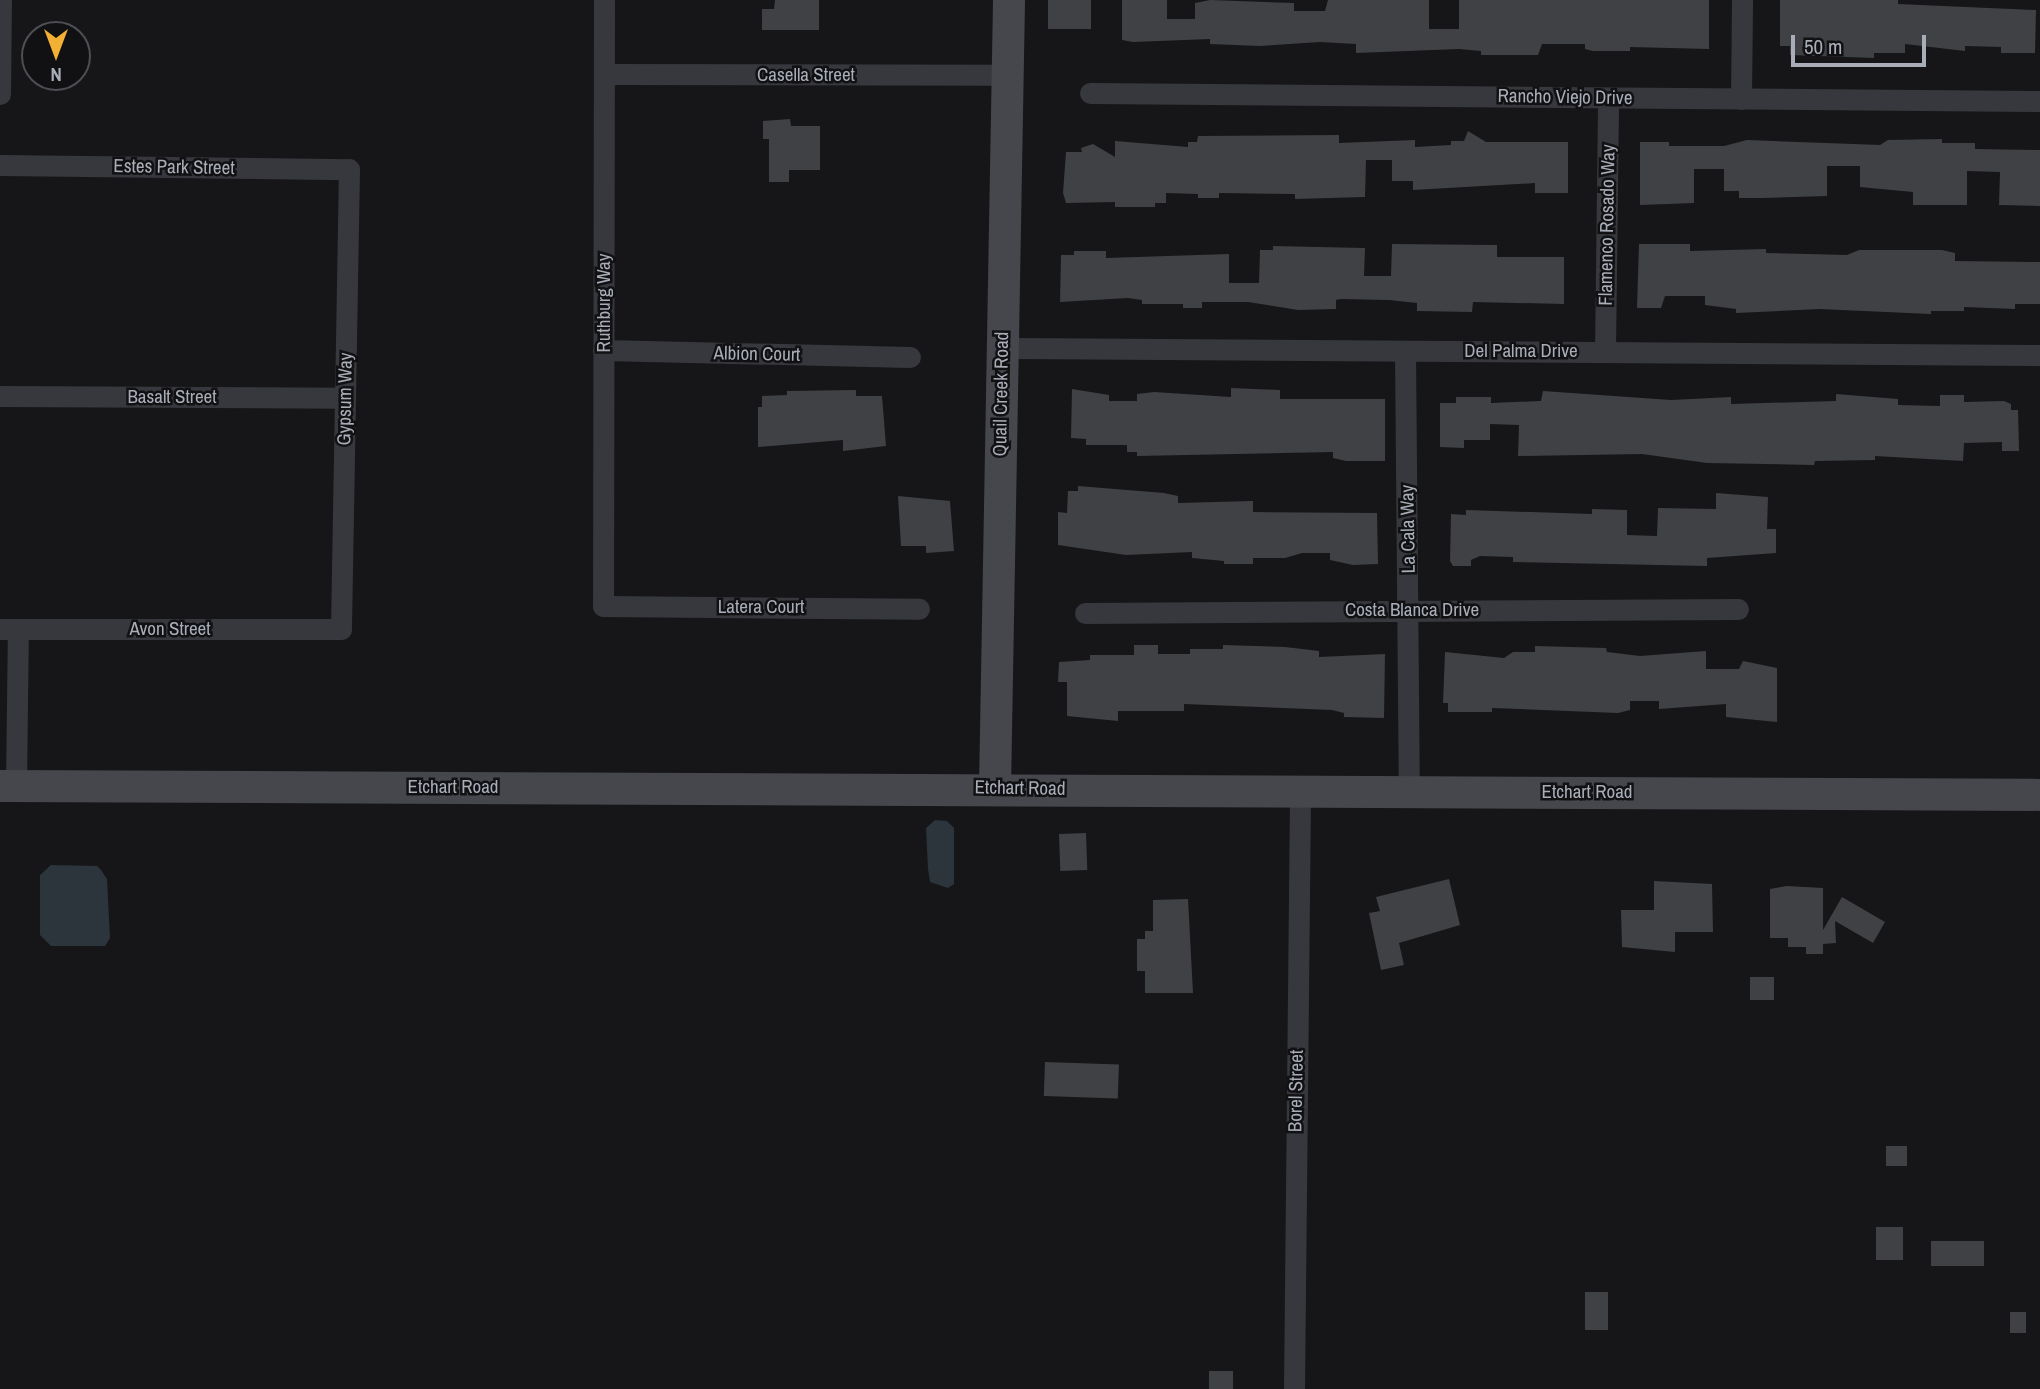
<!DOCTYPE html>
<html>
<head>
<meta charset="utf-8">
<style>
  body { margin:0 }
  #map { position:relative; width:2040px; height:1389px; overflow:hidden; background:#161618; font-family:"Archivo Narrow",sans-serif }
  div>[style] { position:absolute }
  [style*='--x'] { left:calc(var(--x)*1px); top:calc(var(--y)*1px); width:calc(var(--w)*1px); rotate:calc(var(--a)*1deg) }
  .water>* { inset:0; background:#2c353c }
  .building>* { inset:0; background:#404145; transform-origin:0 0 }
  .street>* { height:21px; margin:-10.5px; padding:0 10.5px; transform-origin:10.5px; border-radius:10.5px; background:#37383d }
  .secondary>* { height:32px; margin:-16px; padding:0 16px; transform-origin:16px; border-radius:16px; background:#45474d }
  span { translate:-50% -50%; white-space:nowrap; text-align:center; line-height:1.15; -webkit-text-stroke:5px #111113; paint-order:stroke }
  .street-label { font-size:19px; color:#a8adb8 }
  .north { position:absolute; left:21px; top:21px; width:70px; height:70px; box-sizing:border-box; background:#111113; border:2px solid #4d4f55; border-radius:50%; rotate:180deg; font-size:19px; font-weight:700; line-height:28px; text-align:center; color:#a8adb8 }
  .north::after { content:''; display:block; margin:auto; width:24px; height:32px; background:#f2b134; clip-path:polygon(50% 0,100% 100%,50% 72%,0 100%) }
  .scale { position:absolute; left:1791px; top:35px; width:135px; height:32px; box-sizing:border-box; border:4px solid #a8adb8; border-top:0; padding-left:9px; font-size:21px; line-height:24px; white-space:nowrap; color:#a8adb8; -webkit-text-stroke:5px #111113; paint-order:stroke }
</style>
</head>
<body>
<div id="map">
  <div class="water">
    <div style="clip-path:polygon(935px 820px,947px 821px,954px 828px,954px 884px,948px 888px,930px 882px,928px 869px,926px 828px)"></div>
    <div style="clip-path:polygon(51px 865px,97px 866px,101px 870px,107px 879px,110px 938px,105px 946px,51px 946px,40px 935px,40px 875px)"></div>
  </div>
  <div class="building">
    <div style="clip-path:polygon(775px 0,819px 0,819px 30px,762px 30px,762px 9px,774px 9px)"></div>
    <div style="left:1048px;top:0;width:43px;height:29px"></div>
    <div style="clip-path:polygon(1122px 0,1167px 0,1167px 19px,1195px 19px,1195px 3px,1210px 0,1294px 3px,1294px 11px,1325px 11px,1328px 0,1429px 0,1429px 29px,1459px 29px,1459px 0,1709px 0,1709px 49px,1630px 47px,1630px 51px,1593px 51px,1585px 49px,1585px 44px,1542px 44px,1538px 55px,1481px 55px,1481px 51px,1459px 49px,1356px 53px,1356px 44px,1320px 42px,1260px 46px,1210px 44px,1210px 39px,1133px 42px,1122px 40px)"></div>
    <div style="clip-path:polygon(1780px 0,1898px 0,1898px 4px,2036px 10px,2035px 53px,2001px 53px,2001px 47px,1965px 46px,1965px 51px,1905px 44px,1905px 53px,1874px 53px,1874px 58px,1790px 55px,1790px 46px,1780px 46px)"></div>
    <div style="clip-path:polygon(790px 119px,791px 126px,820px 126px,820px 170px,789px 170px,789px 182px,769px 182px,769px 139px,763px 139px,763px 121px)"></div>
    <div style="clip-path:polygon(1468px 131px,1486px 142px,1568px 142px,1568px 193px,1535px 193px,1535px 183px,1413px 190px,1413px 181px,1392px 181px,1392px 160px,1366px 160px,1365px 197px,1295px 199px,1295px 194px,1219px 193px,1219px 198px,1198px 198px,1198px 194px,1166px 193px,1166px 203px,1155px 203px,1155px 207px,1115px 207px,1115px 202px,1066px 203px,1063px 193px,1066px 152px,1082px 152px,1081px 148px,1093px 144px,1115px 157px,1115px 141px,1188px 147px,1188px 142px,1197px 142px,1198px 136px,1339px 135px,1339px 143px,1415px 140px,1415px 147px,1451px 145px,1451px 141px,1464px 141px)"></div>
    <div style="clip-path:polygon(1942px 139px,1942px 143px,1975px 143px,1975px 149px,2040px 150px,2040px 206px,1999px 205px,2000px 172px,1967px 171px,1967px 205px,1913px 205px,1913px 192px,1860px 187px,1860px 166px,1827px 166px,1827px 196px,1762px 198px,1739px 198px,1739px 191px,1724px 191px,1724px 169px,1694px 169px,1694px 203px,1640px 205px,1640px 142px,1669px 142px,1669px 146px,1724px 146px,1747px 140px,1880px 145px,1888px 140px)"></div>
    <div style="clip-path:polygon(1392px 244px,1497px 245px,1497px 257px,1564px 257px,1564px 304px,1473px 302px,1472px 312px,1417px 311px,1417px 303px,1389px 300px,1341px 299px,1336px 300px,1336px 309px,1298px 310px,1248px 302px,1202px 302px,1202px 308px,1183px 308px,1183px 304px,1142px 304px,1142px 300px,1128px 298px,1060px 302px,1061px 255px,1074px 255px,1074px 251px,1106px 251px,1106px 258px,1229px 254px,1229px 283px,1259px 283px,1260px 250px,1273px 250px,1273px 246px,1365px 248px,1364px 276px,1391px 276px)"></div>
    <div style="clip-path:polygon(1639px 244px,1690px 244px,1690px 251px,1766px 249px,1766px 253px,1847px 255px,1859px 250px,1942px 250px,1955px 253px,1955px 261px,2040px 262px,2040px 304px,2015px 304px,2015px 309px,1964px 307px,1964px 311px,1931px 311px,1931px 314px,1819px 309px,1736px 313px,1736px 309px,1705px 305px,1705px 296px,1665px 296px,1661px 308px,1637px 308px)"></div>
    <div style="clip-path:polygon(1231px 388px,1280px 390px,1280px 399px,1385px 399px,1385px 461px,1346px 461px,1333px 458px,1333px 452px,1137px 456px,1137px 452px,1127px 452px,1127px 445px,1086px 445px,1086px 439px,1071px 438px,1072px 389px,1109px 395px,1109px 401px,1137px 401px,1137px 394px,1154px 392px,1231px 397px)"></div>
    <div style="clip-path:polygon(856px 390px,856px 396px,882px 396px,886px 446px,843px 451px,843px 440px,758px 447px,758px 407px,762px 407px,762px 396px,787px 395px,787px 391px)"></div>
    <div style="clip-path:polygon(1543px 391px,1671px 400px,1731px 397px,1731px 404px,1836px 401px,1836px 394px,1898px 399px,1898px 405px,1940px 406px,1940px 395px,1964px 395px,1964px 402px,2004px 401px,2011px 404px,2011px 410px,2018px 410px,2019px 451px,2002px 451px,2002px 442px,1964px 443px,1963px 461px,1875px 456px,1875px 460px,1815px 461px,1814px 465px,1707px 463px,1642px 454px,1518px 456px,1519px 425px,1490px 424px,1490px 440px,1464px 440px,1464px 448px,1440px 447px,1440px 403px,1456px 403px,1456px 397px,1491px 397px,1491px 403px,1541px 401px)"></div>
    <div style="clip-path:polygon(1078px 486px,1164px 493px,1178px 496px,1178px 503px,1253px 501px,1253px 512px,1377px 513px,1378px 564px,1353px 565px,1330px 560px,1330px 553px,1302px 553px,1285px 558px,1253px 558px,1253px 564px,1224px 564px,1224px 561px,1192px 558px,1192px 552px,1126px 555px,1058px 545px,1058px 512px,1067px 513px,1068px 491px,1078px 491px)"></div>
    <div style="clip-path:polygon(1716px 493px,1768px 497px,1767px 529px,1776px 529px,1776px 553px,1707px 558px,1707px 566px,1513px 562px,1513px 557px,1480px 556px,1471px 560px,1471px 566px,1453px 566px,1450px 561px,1451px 514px,1466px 515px,1466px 510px,1592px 514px,1592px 509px,1627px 510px,1627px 535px,1657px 536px,1658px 508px,1716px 509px)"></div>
    <div style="clip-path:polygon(898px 496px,950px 501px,954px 551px,926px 553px,926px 546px,901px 546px)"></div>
    <div style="clip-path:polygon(1134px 645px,1158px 645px,1158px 654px,1190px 654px,1190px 649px,1223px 649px,1223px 645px,1285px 647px,1319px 651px,1319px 657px,1385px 654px,1384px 718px,1344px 717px,1344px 713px,1332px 710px,1184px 704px,1184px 711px,1118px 711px,1118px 721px,1067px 716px,1067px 682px,1058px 682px,1059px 662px,1090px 660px,1090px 655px,1134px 655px)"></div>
    <div style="clip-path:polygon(1535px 646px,1606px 648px,1607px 652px,1640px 656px,1706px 651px,1706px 669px,1739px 669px,1743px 661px,1777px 668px,1777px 722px,1726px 717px,1726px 704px,1659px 709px,1659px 701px,1630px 701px,1630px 710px,1618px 713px,1492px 708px,1492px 712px,1448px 712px,1448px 703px,1443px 703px,1445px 652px,1504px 658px,1513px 652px,1535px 652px)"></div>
    <div style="left:1086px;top:833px;width:37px;height:27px;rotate:88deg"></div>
    <div style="clip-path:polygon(1449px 879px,1460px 925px,1399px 943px,1404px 965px,1381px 970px,1369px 913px,1380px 911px,1376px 897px)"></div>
    <div style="clip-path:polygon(1654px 881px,1712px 884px,1713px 932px,1675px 932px,1675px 952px,1622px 947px,1621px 910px,1654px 910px)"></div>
    <div style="clip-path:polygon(1787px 886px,1823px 888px,1823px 930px,1842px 897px,1885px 922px,1873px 943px,1835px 921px,1836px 943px,1823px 944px,1823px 954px,1806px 954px,1806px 947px,1788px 947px,1788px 938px,1770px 938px,1770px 889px)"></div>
    <div style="clip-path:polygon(1188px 899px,1193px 993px,1145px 993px,1145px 971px,1137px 971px,1137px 939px,1145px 939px,1145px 931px,1153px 931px,1153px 900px)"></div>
    <div style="left:1750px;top:977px;width:24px;height:23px"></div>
    <div style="left:1045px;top:1062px;width:74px;height:34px;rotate:2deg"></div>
    <div style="left:1886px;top:1146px;width:21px;height:20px"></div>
    <div style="left:1876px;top:1227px;width:27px;height:33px"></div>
    <div style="left:1984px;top:1241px;width:25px;height:53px;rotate:90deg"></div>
    <div style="left:1585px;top:1292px;width:23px;height:38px"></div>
    <div style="left:2010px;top:1312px;width:16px;height:21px"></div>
    <div style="left:1209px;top:1371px;width:24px;height:18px"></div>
  </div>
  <div class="street">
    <div style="--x:604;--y:0;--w:606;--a:90.09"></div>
    <div style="--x:603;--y:606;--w:316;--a:0.5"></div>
    <div style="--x:604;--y:74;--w:404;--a:0.1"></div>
    <div style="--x:1090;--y:93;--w:950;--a:0.48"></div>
    <div style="--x:0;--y:94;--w:94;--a:-89.4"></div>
    <div style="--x:1741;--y:99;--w:99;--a:-89.4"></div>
    <div style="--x:0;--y:165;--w:349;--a:0.7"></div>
    <div style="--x:349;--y:169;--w:460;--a:91"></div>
    <div style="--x:341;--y:629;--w:341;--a:180"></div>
    <div style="--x:1002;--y:348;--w:1038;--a:0.39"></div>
    <div style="--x:603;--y:350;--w:307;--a:1.3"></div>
    <div style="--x:1405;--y:351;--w:440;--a:89.5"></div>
    <div style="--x:1605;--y:352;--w:254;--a:-89.3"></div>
    <div style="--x:0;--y:396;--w:345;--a:0.3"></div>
    <div style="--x:1085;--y:613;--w:653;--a:-0.35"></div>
    <div style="--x:16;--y:786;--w:156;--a:-89.3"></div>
    <div style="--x:1294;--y:1389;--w:596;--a:-89.42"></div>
  </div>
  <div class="secondary">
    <div style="--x:0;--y:786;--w:2040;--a:0.25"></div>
    <div style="--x:995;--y:788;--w:788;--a:-88.98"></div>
  </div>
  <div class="street-label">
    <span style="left:806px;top:75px">Casella Street</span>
    <span style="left:1565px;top:97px;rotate:1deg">Rancho Viejo Drive</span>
    <span style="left:174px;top:167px;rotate:1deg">Estes Park Street</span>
    <span style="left:1607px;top:225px;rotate:-89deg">Flamenco Rosado Way</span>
    <span style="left:604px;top:303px;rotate:-90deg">Ruthburg Way</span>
    <span style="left:1521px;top:351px">Del Palma Drive</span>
    <span style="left:757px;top:354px;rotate:1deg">Albion Court</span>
    <span style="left:1001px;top:394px;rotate:-89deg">Quail Creek Road</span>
    <span style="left:172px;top:397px">Basalt Street</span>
    <span style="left:345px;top:399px;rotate:-89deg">Gypsum Way</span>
    <span style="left:1408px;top:529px;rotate:-91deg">La Cala Way</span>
    <span style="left:761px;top:607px">Latera Court</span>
    <span style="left:1412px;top:610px">Costa Blanca Drive</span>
    <span style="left:170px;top:629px">Avon Street</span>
    <span style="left:453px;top:787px">Etchart Road</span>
    <span style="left:1020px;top:788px;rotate:1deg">Etchart Road</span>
    <span style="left:1587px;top:792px">Etchart Road</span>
    <span style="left:1296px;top:1091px;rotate:-89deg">Borel Street</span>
  </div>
  <div class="north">N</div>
  <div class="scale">50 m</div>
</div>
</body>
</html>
